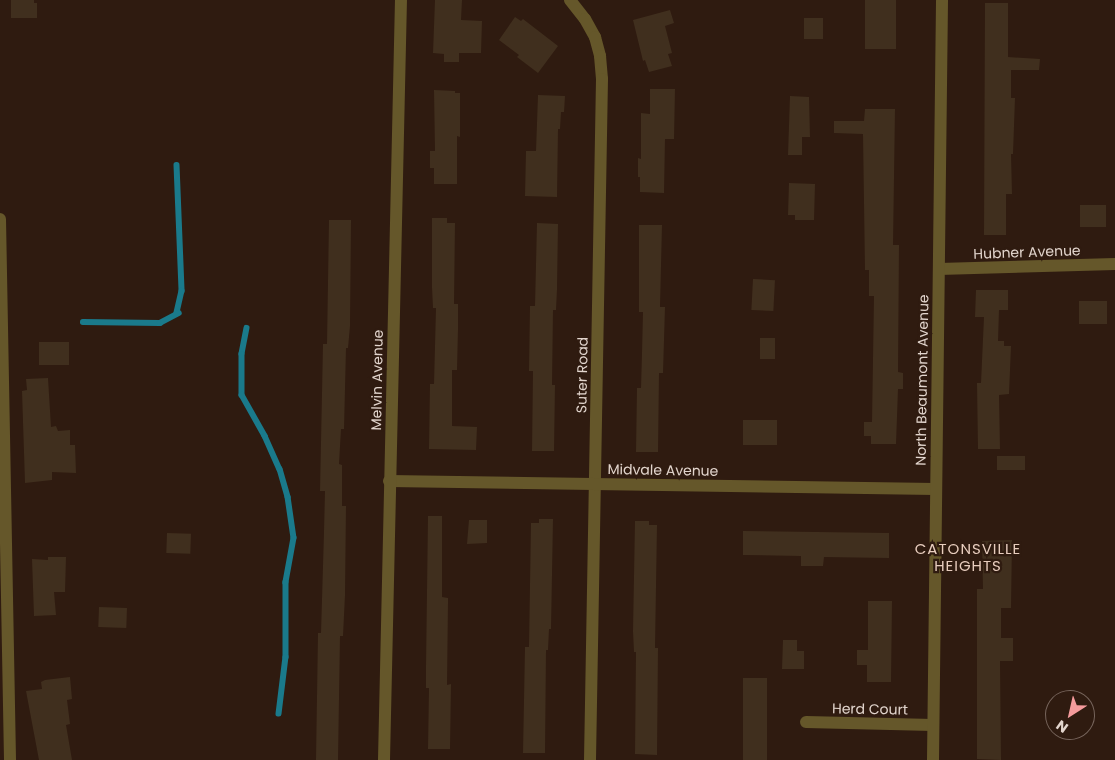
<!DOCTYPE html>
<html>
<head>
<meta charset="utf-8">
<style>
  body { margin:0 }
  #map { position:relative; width:1115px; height:760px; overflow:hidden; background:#2f1b10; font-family:Poppins,sans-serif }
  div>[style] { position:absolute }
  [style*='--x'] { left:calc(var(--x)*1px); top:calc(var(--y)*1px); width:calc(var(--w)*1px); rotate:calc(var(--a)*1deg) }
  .stream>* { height:5.5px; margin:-2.75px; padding:0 2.75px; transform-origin:2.75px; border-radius:2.75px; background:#1a7a8b }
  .building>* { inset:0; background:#402f1e; transform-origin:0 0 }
  .minor>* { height:12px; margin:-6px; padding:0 6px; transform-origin:6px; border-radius:6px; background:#65572a }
  .tertiary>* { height:12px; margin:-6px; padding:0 6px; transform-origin:6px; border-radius:6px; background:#65572a }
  span { translate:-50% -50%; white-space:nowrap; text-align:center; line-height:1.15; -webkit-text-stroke:4.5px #2f1b10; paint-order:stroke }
  .street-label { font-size:14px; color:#e2d5cd }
  .neighbourhood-label { font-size:15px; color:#e8cdbe; letter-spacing:1px }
  .north { position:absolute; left:1045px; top:690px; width:50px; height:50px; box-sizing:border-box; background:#2f1b10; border:1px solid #77655c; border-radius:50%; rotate:215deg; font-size:14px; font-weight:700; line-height:20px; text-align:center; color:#e2d5cd }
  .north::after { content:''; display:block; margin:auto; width:18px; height:22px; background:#f59b9c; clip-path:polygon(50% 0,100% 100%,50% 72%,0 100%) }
</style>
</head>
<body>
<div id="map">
  <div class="stream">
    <div style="--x:177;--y:165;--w:126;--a:87.7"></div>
    <div style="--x:182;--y:291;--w:23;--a:103"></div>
    <div style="--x:83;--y:322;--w:77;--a:0.7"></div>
    <div style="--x:160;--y:323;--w:21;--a:-28"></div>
    <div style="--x:247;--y:328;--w:26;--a:101"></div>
    <div style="--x:242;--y:354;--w:41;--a:90"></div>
    <div style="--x:242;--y:395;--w:47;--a:60.7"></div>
    <div style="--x:265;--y:436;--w:36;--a:66"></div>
    <div style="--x:280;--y:469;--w:29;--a:74"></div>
    <div style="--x:288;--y:497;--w:41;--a:81.7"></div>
    <div style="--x:294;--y:538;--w:45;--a:100.3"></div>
    <div style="--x:286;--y:582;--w:75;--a:90"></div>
    <div style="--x:286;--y:657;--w:57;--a:97"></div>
  </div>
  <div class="building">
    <div style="clip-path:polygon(11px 0,34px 0,34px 3px,37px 3px,37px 18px,11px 18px)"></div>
    <div style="clip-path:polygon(435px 0,462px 0,461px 20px,482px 21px,481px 53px,459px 53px,459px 62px,444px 62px,444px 54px,433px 53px)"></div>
    <div style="left:865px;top:0;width:31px;height:49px"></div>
    <div style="clip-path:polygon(985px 3px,1008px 3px,1008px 57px,1040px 59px,1039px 70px,1011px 70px,1011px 98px,1015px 98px,1013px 154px,1011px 154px,1012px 194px,1006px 194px,1006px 235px,984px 235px)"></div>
    <div style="clip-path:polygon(670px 10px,674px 23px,665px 26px,672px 53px,668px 54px,672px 66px,649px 72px,645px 60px,643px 61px,633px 20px)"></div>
    <div style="clip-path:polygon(515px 17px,521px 21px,523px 19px,558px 46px,538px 73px,517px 57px,519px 55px,499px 40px)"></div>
    <div style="left:804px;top:18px;width:19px;height:21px"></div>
    <div style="clip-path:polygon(650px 89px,675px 89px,674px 139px,665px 139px,664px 193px,640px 192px,640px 177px,638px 177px,638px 158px,641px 159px,641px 113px,650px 114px)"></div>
    <div style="clip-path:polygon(434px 90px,455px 91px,455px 93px,460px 93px,460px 137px,457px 136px,457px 184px,434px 184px,434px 168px,430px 168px,430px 151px,435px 151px)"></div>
    <div style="clip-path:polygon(538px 95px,565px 96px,564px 112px,561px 112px,560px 129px,558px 129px,557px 197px,525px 196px,526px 151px,536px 151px)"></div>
    <div style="clip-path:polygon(790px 96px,809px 97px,810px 137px,802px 137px,802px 155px,788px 155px)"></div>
    <div style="clip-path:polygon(865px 109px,895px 109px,893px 245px,899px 245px,898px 372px,903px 373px,903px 389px,898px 389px,896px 444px,871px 444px,871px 436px,864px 436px,864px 422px,872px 422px,874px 296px,869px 296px,869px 270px,865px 270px,863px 134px,834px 133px,834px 121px,864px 121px)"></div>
    <div style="clip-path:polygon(789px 183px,815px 184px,814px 220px,795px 220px,795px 215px,788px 215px)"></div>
    <div style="left:1080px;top:205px;width:26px;height:22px"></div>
    <div style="clip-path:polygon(432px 218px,447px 218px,447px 223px,455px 223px,454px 304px,458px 304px,458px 329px,457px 370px,452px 370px,452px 426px,477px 427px,476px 450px,429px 449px,430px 384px,434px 384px,436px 308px,433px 308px,432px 287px)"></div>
    <div style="clip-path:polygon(329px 220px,351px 220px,350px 326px,348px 348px,346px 348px,344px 429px,341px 429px,339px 464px,342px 465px,342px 506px,346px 506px,345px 595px,343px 636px,340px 636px,338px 760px,316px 760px,318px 633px,321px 633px,324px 532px,325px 491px,320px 491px,323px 344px,327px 344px)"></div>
    <div style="clip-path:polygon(537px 223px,558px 224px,557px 289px,556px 310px,553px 310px,552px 385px,555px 385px,554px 451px,532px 451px,533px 371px,529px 371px,530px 306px,535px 306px)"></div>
    <div style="clip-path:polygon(639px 225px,662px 225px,660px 307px,665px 307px,663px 373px,659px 373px,658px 452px,636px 452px,637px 388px,641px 388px,642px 353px,643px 312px,639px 312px)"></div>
    <div style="left:753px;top:279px;width:22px;height:31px;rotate:3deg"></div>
    <div style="clip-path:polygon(976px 290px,1008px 290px,1008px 310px,999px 310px,998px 341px,1004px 341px,1004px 346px,1011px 346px,1009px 394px,999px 395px,1000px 449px,978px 449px,977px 383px,981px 383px,984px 317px,975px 317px)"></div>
    <div style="left:1079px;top:301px;width:28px;height:23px"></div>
    <div style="left:760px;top:338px;width:15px;height:21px"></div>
    <div style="left:69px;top:342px;width:23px;height:30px;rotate:90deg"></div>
    <div style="clip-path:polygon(48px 378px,51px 427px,56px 426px,58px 431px,70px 430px,70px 445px,75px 445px,76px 473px,52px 472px,52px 480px,25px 483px,22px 391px,27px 390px,26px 379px)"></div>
    <div style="left:743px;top:420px;width:34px;height:25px"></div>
    <div style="left:997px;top:456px;width:28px;height:14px"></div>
    <div style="clip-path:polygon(428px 516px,442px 516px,442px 597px,448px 598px,448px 602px,447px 685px,451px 684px,450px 749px,428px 749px,429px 688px,426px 688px,426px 667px)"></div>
    <div style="clip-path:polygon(539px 519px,553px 519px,551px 629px,549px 629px,548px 650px,546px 650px,545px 753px,523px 753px,525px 647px,529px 647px,531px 523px,539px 523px)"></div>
    <div style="clip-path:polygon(469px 520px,487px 520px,487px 543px,467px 544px)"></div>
    <div style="clip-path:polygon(635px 521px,649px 521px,649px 525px,657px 525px,655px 648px,658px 648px,657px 755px,635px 754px,636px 652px,634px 652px,633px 631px)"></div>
    <div style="clip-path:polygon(743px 531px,889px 533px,889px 558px,824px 557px,823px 566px,801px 566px,801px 556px,743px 555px)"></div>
    <div style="left:167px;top:533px;width:24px;height:20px;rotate:2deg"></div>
    <div style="clip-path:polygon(1012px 540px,1011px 608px,1001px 608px,1001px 638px,1013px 638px,1013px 661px,1000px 661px,1001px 760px,977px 759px,977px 589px,983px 589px,982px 541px)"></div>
    <div style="clip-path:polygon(48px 557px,66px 557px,65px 592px,54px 592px,56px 615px,34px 616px,32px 559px,48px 560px)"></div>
    <div style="clip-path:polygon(868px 601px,892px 601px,891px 682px,867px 682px,867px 665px,857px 665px,857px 650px,868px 650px)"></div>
    <div style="left:99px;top:607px;width:28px;height:20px;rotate:2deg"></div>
    <div style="clip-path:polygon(783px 640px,797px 640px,797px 651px,804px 651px,804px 669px,782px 669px)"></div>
    <div style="clip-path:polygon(70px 677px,72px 699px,67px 700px,70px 724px,66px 725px,72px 760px,39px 760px,26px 691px,42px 689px,41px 682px,45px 680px)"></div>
    <div style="left:743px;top:678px;width:24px;height:82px"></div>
  </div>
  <div class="minor">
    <div style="--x:570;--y:0;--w:24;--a:52"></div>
    <div style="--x:585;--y:19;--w:21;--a:61"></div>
    <div style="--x:595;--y:37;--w:20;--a:75"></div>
    <div style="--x:600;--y:56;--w:23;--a:85"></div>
    <div style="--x:602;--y:79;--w:681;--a:91.01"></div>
    <div style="--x:939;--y:269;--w:176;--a:-1.6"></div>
    <div style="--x:389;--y:481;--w:546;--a:0.84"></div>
    <div style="--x:806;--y:722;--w:127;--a:1.4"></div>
    <div style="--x:384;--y:760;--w:760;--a:-88.72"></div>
    <div style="--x:933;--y:760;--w:760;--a:-89.32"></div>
  </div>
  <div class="tertiary">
    <div style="--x:0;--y:219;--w:541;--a:88.94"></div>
  </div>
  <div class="street-label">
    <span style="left:1027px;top:252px;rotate:-2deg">Hubner Avenue</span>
    <span style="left:582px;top:375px;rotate:-89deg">Suter Road</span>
    <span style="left:377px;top:380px;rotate:-89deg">Melvin Avenue</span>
    <span style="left:922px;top:380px;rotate:-89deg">North Beaumont Avenue</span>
    <span style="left:663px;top:470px;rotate:1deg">Midvale Avenue</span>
    <span style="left:870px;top:709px;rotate:1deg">Herd Court</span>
  </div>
  <div class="neighbourhood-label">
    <span style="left:968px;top:557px">CATONSVILLE<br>HEIGHTS</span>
  </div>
  <div class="north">N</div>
</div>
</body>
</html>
